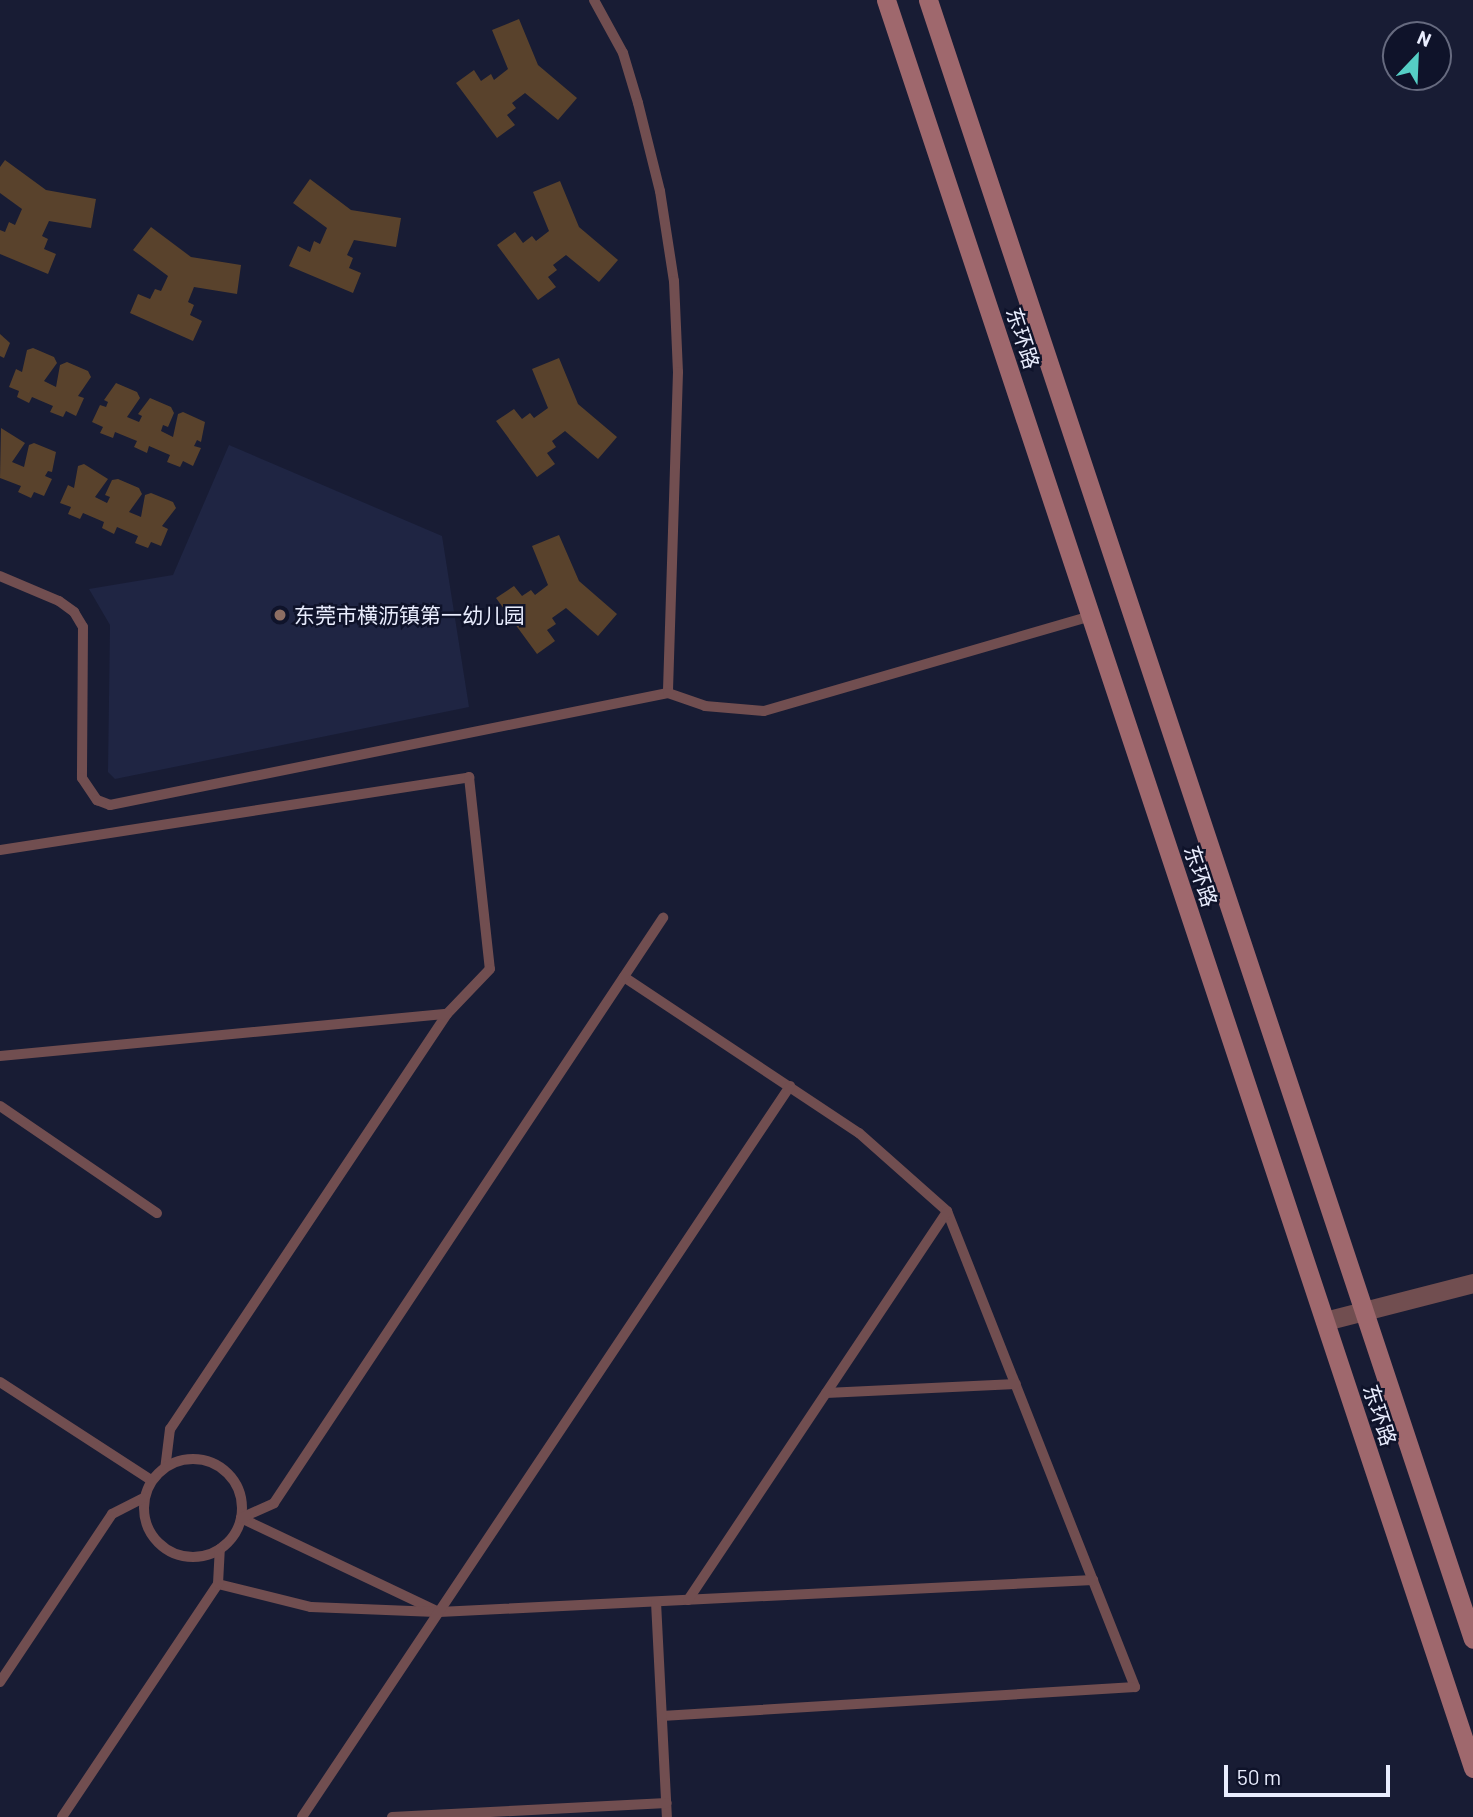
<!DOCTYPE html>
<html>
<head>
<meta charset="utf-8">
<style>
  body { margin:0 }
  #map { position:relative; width:1473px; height:1817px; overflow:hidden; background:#181c34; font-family:Barlow,"Noto Sans SC",sans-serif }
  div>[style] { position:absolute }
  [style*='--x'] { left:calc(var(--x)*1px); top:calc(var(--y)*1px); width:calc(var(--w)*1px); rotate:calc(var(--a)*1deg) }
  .built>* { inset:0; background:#1f2543 }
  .building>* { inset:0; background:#59422c }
  .service>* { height:10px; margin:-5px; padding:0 5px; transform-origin:5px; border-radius:5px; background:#714e50 }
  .service>.ring { margin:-5px; padding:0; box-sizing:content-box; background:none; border:10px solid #714e50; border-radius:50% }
  .minor>* { height:19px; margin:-9.5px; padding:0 9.5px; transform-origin:9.5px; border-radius:9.5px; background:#714e50 }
  .secondary>* { height:19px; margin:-9.5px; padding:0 9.5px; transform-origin:9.5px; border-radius:9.5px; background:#9f686d }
  .dots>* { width:19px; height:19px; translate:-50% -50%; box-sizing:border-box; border:4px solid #0f132a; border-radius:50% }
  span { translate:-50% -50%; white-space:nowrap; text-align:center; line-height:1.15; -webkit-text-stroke:5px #0f132a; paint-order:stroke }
  .street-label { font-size:21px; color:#e9edfe }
  .poi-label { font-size:21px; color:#e9edfe }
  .left { translate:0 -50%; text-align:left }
  .north { position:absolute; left:1382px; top:21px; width:70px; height:70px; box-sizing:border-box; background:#0f132a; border:2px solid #666a7f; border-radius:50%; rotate:23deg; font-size:19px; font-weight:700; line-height:28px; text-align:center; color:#e9edfe }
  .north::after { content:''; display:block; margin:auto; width:24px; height:32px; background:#55cec5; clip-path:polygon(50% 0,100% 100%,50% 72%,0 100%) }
  .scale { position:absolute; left:1224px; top:1765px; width:166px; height:32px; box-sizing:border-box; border:4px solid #e9edfe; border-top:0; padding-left:9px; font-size:21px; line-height:24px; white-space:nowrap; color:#e9edfe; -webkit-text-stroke:5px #0f132a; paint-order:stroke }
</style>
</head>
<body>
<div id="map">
  <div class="built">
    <div style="clip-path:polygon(229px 445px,442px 536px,469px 707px,115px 779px,108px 772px,110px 625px,89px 589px,173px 575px)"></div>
  </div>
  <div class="building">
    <div style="clip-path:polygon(519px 19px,538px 65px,577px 98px,558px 120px,525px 93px,512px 103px,516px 108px,507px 115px,515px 125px,497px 138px,456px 83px,474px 70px,481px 81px,491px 74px,494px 80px,508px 69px,492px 30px)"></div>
    <div style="clip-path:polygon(5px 160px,46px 190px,96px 199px,91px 228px,49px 221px,42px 236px,48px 239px,44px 249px,56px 254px,48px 274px,0 254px,0 230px,5px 232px,9px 222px,15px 225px,22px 209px,0 193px,0 167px)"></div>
    <div style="clip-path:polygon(310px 179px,351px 210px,401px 218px,396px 247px,354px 240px,347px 255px,353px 258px,349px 268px,361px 273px,353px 293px,289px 266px,298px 246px,310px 252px,314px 241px,320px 244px,327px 228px,293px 203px)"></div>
    <div style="clip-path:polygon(560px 181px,579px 227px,618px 260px,599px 282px,566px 255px,553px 265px,557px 270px,548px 277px,556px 287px,538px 300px,497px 245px,515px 232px,523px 243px,532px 236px,536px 241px,549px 231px,533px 192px)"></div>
    <div style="clip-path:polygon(151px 227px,191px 257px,241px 265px,237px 294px,194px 287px,188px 302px,194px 305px,190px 315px,202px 321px,193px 341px,130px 313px,138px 294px,150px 299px,155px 289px,161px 291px,168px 276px,133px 250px)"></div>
    <div style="clip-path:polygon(0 334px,10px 343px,4px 358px,0 356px)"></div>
    <div style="clip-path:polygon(33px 348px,54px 357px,57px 363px,44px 381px,56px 387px,60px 365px,67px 362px,88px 371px,91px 377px,78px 396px,84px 398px,76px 416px,66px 411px,63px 417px,50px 412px,53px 406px,32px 397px,29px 403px,17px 397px,19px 391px,9px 387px,16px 369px,22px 372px,27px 350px)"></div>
    <div style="clip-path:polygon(559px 358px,578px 404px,617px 437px,598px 459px,565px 431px,552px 441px,556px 447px,547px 453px,555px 464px,537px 477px,496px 421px,514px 409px,522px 419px,530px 413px,534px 418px,548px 408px,532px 369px)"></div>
    <div style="clip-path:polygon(116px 383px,137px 392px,140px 398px,127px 417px,139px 422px,142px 416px,138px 414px,150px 398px,171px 407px,174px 413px,168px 427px,163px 425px,161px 431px,173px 437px,178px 414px,183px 412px,205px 422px,201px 442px,197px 440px,194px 446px,201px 448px,193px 466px,183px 461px,180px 467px,167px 462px,170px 455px,149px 446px,147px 453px,134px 447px,137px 441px,115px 432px,113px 438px,100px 433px,103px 427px,92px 422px,100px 405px,106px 407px,108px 402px,104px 400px)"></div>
    <div style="clip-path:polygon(1px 428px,25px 443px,12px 462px,24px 467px,29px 445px,34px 443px,56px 452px,52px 472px,48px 471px,45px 476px,52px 479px,44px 496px,34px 492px,31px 498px,18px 492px,21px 486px,0 478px)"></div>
    <div style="clip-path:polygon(84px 464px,108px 479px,95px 497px,107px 503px,110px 497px,105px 495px,112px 480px,118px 479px,139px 488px,142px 494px,129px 512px,141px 517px,145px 495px,151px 493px,173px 502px,176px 508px,162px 526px,168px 529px,161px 546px,151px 542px,148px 548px,135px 543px,138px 536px,117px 527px,114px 534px,102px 528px,104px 522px,83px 513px,80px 519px,68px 514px,71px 507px,60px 503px,68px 485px,74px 488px,78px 466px)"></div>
    <div style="clip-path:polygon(559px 535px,579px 581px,617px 614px,598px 636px,566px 608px,552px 618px,556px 624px,547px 630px,555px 641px,537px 654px,496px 598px,514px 586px,522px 596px,531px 590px,535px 595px,548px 585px,532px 546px)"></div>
  </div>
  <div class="service">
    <div style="--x:594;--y:0;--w:60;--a:61.3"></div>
    <div style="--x:623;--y:53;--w:52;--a:73.3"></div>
    <div style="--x:638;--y:103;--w:91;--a:76"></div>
    <div style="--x:660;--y:191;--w:91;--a:81.2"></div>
    <div style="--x:674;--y:281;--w:91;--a:87.5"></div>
    <div style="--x:678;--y:372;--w:321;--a:91.8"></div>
    <div style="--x:0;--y:576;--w:64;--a:23"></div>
    <div style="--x:59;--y:601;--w:19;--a:36"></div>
    <div style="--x:74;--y:612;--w:17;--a:59"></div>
    <div style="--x:83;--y:627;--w:151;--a:90.4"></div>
    <div style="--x:82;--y:778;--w:27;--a:56"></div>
    <div style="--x:97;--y:800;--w:14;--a:21"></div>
    <div style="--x:110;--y:805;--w:569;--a:-11.35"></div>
    <div style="--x:668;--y:693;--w:39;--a:19"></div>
    <div style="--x:705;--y:706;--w:59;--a:4.8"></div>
    <div style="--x:764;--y:711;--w:341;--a:-16.2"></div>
    <div style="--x:0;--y:850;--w:475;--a:-8.8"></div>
    <div style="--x:469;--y:777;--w:193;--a:83.8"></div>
    <div style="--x:490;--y:969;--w:62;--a:133.7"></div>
    <div style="--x:447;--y:1014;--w:499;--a:123.7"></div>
    <div style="--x:170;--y:1429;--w:38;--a:97"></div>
    <div style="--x:624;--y:977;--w:282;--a:33.6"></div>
    <div style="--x:859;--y:1133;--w:118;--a:41.6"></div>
    <div style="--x:947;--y:1211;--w:512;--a:68.45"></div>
    <div style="--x:1135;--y:1687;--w:474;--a:176.5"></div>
    <div style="--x:0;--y:1056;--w:449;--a:-5.4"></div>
    <div style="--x:0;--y:1106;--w:190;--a:34.3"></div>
    <div style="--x:0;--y:1382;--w:180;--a:33"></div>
    <div style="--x:826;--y:1393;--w:190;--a:-2.7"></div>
    <div class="ring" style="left:144px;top:1459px;width:88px;height:88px"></div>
    <div style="--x:241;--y:1518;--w:219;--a:25.4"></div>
    <div style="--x:439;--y:1612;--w:655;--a:-2.8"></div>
    <div style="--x:241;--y:1518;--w:36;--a:-24"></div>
    <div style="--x:274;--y:1503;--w:703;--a:-56.38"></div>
    <div style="--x:218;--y:1584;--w:96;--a:13.9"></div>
    <div style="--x:311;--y:1607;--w:125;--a:2.3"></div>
    <div style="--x:688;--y:1600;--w:467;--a:-56.3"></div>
    <div style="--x:656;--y:1602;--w:215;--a:87.1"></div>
    <div style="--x:0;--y:1682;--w:202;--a:-56.3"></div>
    <div style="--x:112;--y:1514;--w:36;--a:-27"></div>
    <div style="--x:62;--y:1817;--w:280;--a:-56.2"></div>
    <div style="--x:218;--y:1584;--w:35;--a:-87"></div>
    <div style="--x:302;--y:1817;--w:879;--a:-56.27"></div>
    <div style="--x:392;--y:1817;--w:275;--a:-2.9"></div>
  </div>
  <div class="minor">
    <div style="--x:1325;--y:1321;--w:153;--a:-14.4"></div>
  </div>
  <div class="secondary">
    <div style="--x:886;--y:0;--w:1863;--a:71.63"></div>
    <div style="--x:928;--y:0;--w:1727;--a:71.61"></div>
  </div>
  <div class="dots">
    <div style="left:280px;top:615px;background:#8d6e63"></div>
  </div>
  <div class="street-label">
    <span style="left:1023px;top:338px;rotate:72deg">东环路</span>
    <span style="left:1201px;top:876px;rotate:72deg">东环路</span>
    <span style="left:1380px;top:1415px;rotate:72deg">东环路</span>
  </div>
  <div class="poi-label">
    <span class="left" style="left:294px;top:615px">东莞市横沥镇第一幼儿园</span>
  </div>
  <div class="north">N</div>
  <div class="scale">50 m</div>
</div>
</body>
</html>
